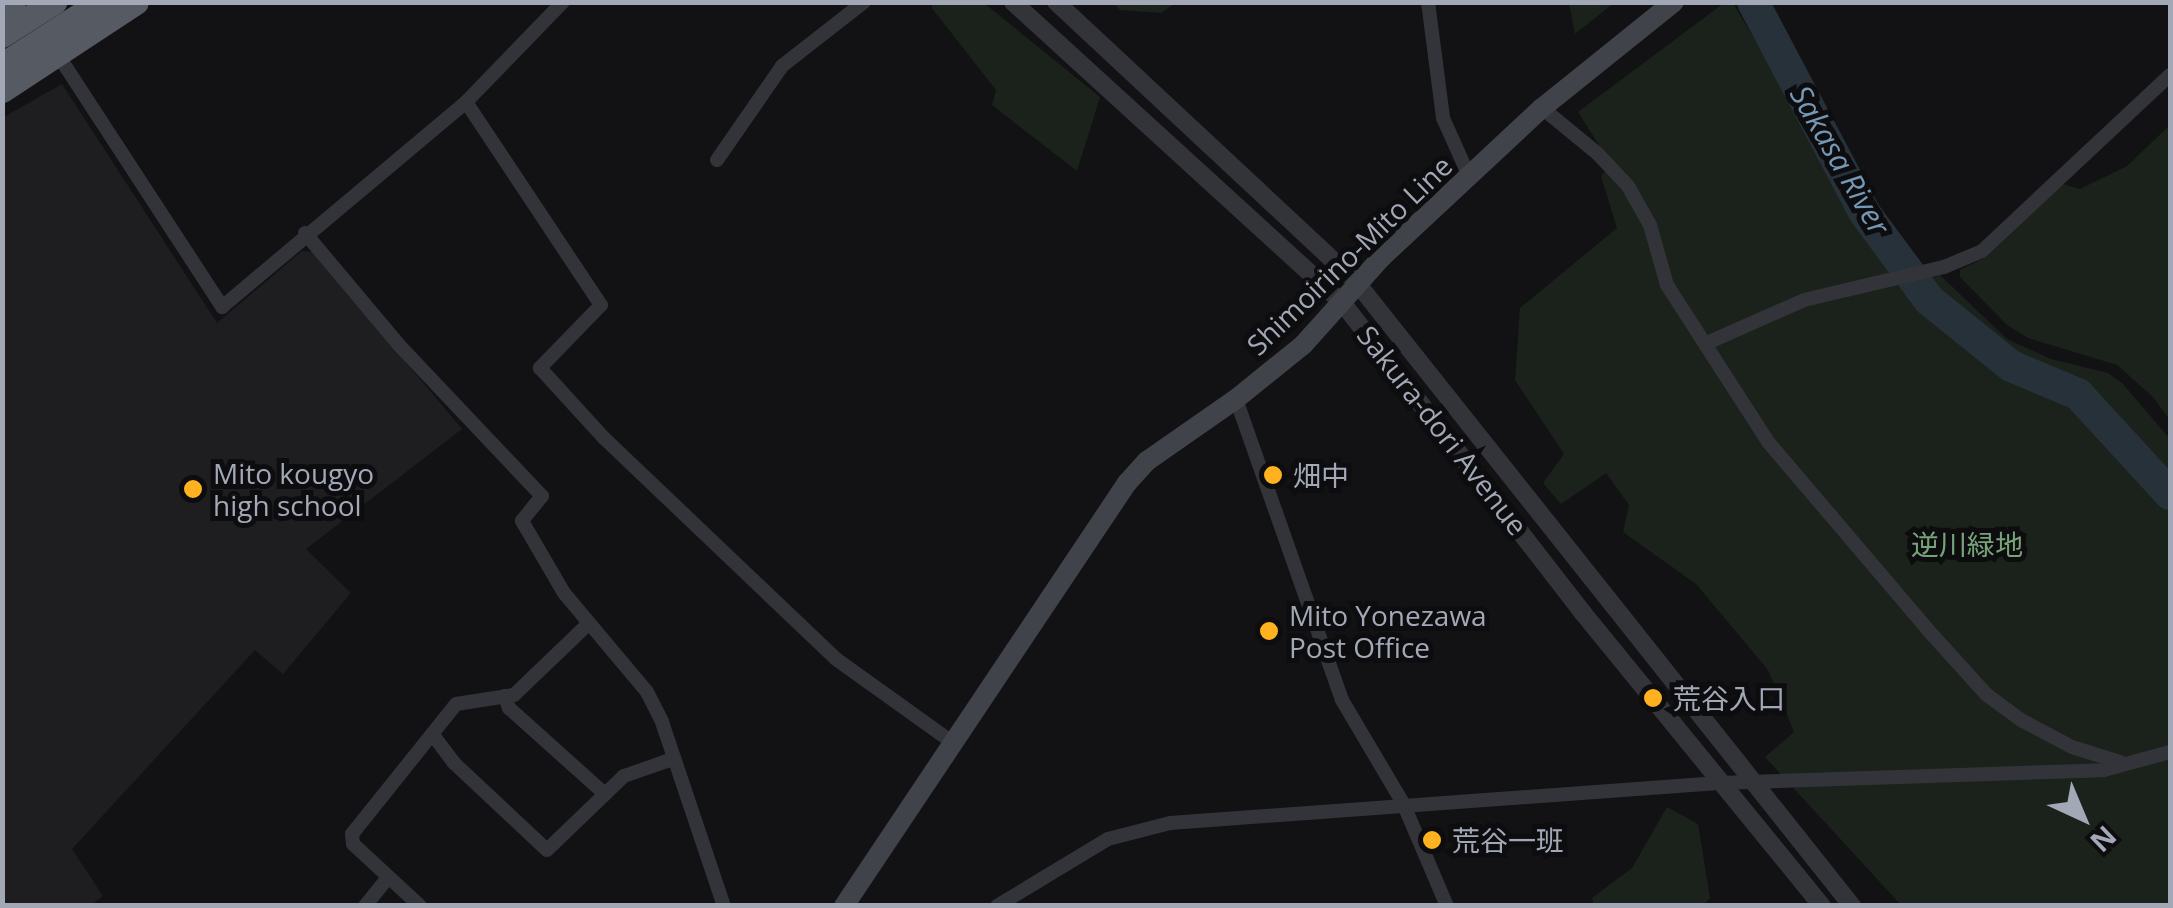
<!DOCTYPE html>
<html>
<head>
<meta charset="utf-8">
<style>
  body { margin:0 }
  #map { position:relative; width:2173px; height:908px; overflow:hidden; background:#121214; font-family:"Open Sans","Noto Sans JP",sans-serif }
  div>[style] { position:absolute }
  [style*='--x'] { left:calc(var(--x)*1px); top:calc(var(--y)*1px); width:calc(var(--w)*1px); rotate:calc(var(--a)*1deg) }
  .built>* { inset:0; background:#1e1e21 }
  .green>* { inset:0; background:#1a221b }
  .river>* { height:32px; margin:-16px; padding:0 16px; transform-origin:16px; border-radius:16px; background:#273139 }
  .minor>* { height:14px; margin:-7px; padding:0 7px; transform-origin:7px; border-radius:7px; background:#333439 }
  .tertiary>* { height:18px; margin:-9px; padding:0 9px; transform-origin:9px; border-radius:9px; background:#333439 }
  .secondary>* { height:20px; margin:-10px; padding:0 10px; transform-origin:10px; border-radius:10px; background:#404349 }
  .trunk>* { height:25px; margin:-12.5px; padding:0 12.5px; transform-origin:12.5px; border-radius:12.5px; background:#565a62 }
  .dots>* { width:28px; height:28px; translate:-50% -50%; box-sizing:border-box; border:5px solid #0d0d0f; border-radius:50% }
  span { translate:-50% -50%; white-space:nowrap; text-align:center; line-height:1.15; -webkit-text-stroke:10px #0d0d0f; paint-order:stroke }
  .street-label { font-size:28px; color:#a2a8b6 }
  .poi-label { font-size:28px; color:#a2a8b6 }
  .left { translate:0 -50%; text-align:left }
  .park-label { font-size:28px; color:#77a379 }
  .water-label { font-size:30px; color:#7598b5; font-style:italic }
  .frame { position:absolute; inset:0; border:5px solid #a2a8b6; pointer-events:none }
  .north { position:absolute; left:2033px; top:768px; width:100px; height:100px; -webkit-text-stroke:8px #0d0d0f; paint-order:stroke; rotate:136deg; font-size:28px; font-weight:700; line-height:40px; text-align:center; color:#a2a8b6 }
  .north::after { content:''; display:block; margin:auto; width:35px; height:45px; background:#a2a8b6; clip-path:polygon(50% 0,100% 100%,50% 72%,0 100%) }
</style>
</head>
<body>
<div id="map">
  <div class="built">
    <div style="clip-path:polygon(62px 84px,217px 323px,302px 251px,313px 252px,462px 429px,306px 549px,351px 593px,283px 674px,255px 650px,72px 849px,103px 896px,91px 905px,3px 905px,2px 118px)"></div>
  </div>
  <div class="green">
    <div style="clip-path:polygon(1613px 2px,1614px 3px,1575px 34px,1569px 3px)"></div>
    <div style="clip-path:polygon(935px 3px,984px 3px,1100px 97px,1077px 171px,992px 105px,996px 90px,931px 7px)"></div>
    <div style="clip-path:polygon(1113px 3px,1176px 3px,1161px 13px,1120px 10px)"></div>
    <div style="clip-path:polygon(1724px 3px,1733px 3px,1900px 286px,1940px 275px,2007px 339px,2051px 359px,2108px 373px,2122px 383px,2170px 439px,2170px 905px,1901px 905px,1765px 757px,1794px 732px,1768px 670px,1696px 584px,1623px 532px,1629px 505px,1606px 473px,1561px 504px,1543px 483px,1564px 454px,1515px 380px,1520px 308px,1617px 228px,1601px 176px,1611px 164px,1578px 112px)"></div>
    <div style="clip-path:polygon(2170px 125px,2170px 420px,2152px 396px,2117px 365px,2028px 338px,2007px 325px,1960px 277px,1960px 270px,1986px 257px,2063px 184px,2080px 189px,2127px 166px)"></div>
    <div style="clip-path:polygon(1667px 807px,1698px 824px,1710px 898px,1703px 905px,1594px 905px,1592px 898px,1632px 868px)"></div>
  </div>
  <div class="river">
    <div style="--x:1753;--y:2;--w:238;--a:62.1"></div>
    <div style="--x:1864;--y:212;--w:109;--a:53.5"></div>
    <div style="--x:1929;--y:300;--w:105;--a:38.8"></div>
    <div style="--x:2011;--y:366;--w:73;--a:22.7"></div>
    <div style="--x:2078;--y:394;--w:136;--a:47.4"></div>
  </div>
  <div class="minor">
    <div style="--x:1428;--y:2;--w:117;--a:82.6"></div>
    <div style="--x:1443;--y:118;--w:64;--a:65.9"></div>
    <div style="--x:58;--y:55;--w:301;--a:56.9"></div>
    <div style="--x:222;--y:307;--w:319;--a:-40"></div>
    <div style="--x:466;--y:102;--w:139;--a:-45.9"></div>
    <div style="--x:466;--y:102;--w:244;--a:56.4"></div>
    <div style="--x:601;--y:305;--w:88;--a:134.1"></div>
    <div style="--x:540;--y:368;--w:95;--a:47.6"></div>
    <div style="--x:604;--y:438;--w:320;--a:43.6"></div>
    <div style="--x:836;--y:659;--w:143;--a:35.6"></div>
    <div style="--x:1542;--y:108;--w:71;--a:39.3"></div>
    <div style="--x:1597;--y:153;--w:45;--a:46.8"></div>
    <div style="--x:1628;--y:186;--w:45;--a:60.6"></div>
    <div style="--x:1650;--y:225;--w:62;--a:74.2"></div>
    <div style="--x:1667;--y:285;--w:188;--a:57.2"></div>
    <div style="--x:1769;--y:443;--w:245;--a:49.6"></div>
    <div style="--x:1928;--y:630;--w:88;--a:47.8"></div>
    <div style="--x:1987;--y:695;--w:42;--a:36.3"></div>
    <div style="--x:2021;--y:720;--w:58;--a:27.9"></div>
    <div style="--x:2072;--y:747;--w:50;--a:17.4"></div>
    <div style="--x:717;--y:160;--w:114;--a:-55.3"></div>
    <div style="--x:782;--y:66;--w:104;--a:-38"></div>
    <div style="--x:305;--y:233;--w:146;--a:50"></div>
    <div style="--x:399;--y:345;--w:208;--a:46.6"></div>
    <div style="--x:542;--y:496;--w:32;--a:129"></div>
    <div style="--x:522;--y:521;--w:83;--a:59.7"></div>
    <div style="--x:564;--y:593;--w:129;--a:50"></div>
    <div style="--x:647;--y:692;--w:34;--a:63"></div>
    <div style="--x:662;--y:722;--w:194;--a:71.4"></div>
    <div style="--x:1707;--y:343;--w:106;--a:-23.9"></div>
    <div style="--x:1804;--y:300;--w:144;--a:-13.3"></div>
    <div style="--x:1944;--y:267;--w:41;--a:-22.8"></div>
    <div style="--x:1982;--y:251;--w:258;--a:-43.1"></div>
    <div style="--x:1236;--y:399;--w:319;--a:70.6"></div>
    <div style="--x:1342;--y:700;--w:120;--a:59.4"></div>
    <div style="--x:1403;--y:803;--w:112;--a:66.9"></div>
    <div style="--x:505;--y:696;--w:13;--a:72"></div>
    <div style="--x:509;--y:708;--w:129;--a:41.9"></div>
    <div style="--x:433;--y:735;--w:35;--a:53"></div>
    <div style="--x:454;--y:763;--w:127;--a:43.1"></div>
    <div style="--x:547;--y:850;--w:107;--a:-43.9"></div>
    <div style="--x:624;--y:776;--w:52;--a:-19.1"></div>
    <div style="--x:365;--y:906;--w:36;--a:-51"></div>
    <div style="--x:420;--y:906;--w:91;--a:-137.2"></div>
    <div style="--x:353;--y:844;--w:10;--a:-96"></div>
    <div style="--x:352;--y:834;--w:166;--a:-51.3"></div>
    <div style="--x:456;--y:704;--w:59;--a:-8.8"></div>
    <div style="--x:514;--y:695;--w:101;--a:-43.8"></div>
    <div style="--x:997;--y:906;--w:130;--a:-31.1"></div>
    <div style="--x:1108;--y:839;--w:64;--a:-14.5"></div>
    <div style="--x:1170;--y:823;--w:550;--a:-4.17"></div>
    <div style="--x:1719;--y:783;--w:385;--a:-1.9"></div>
    <div style="--x:2104;--y:770;--w:68;--a:-15.3"></div>
  </div>
  <div class="tertiary">
    <div style="--x:1013;--y:2;--w:444;--a:42.4"></div>
    <div style="--x:1341;--y:301;--w:395;--a:52.2"></div>
    <div style="--x:1583;--y:613;--w:378;--a:50.8"></div>
    <div style="--x:1056;--y:2;--w:412;--a:43"></div>
    <div style="--x:1357;--y:283;--w:796;--a:51.53"></div>
  </div>
  <div class="secondary">
    <div style="--x:844;--y:906;--w:509;--a:-56.22"></div>
    <div style="--x:1127;--y:483;--w:30;--a:-48"></div>
    <div style="--x:1147;--y:461;--w:108;--a:-34.9"></div>
    <div style="--x:1236;--y:399;--w:86;--a:-38.9"></div>
    <div style="--x:1303;--y:345;--w:118;--a:-48.1"></div>
    <div style="--x:1382;--y:257;--w:219;--a:-43"></div>
    <div style="--x:1542;--y:108;--w:169;--a:-38.8"></div>
  </div>
  <div class="trunk">
    <div style="--x:2;--y:9;--w:13;--a:-32"></div>
    <div style="--x:2;--y:35;--w:62;--a:-32.4"></div>
    <div style="--x:2;--y:65;--w:117;--a:-32.7"></div>
    <div style="--x:2;--y:90;--w:160;--a:-33.3"></div>
  </div>
  <div class="dots">
    <div style="left:1273px;top:475px;background:#ffb11f"></div>
    <div style="left:193px;top:489px;background:#ffb11f"></div>
    <div style="left:1269px;top:631px;background:#ffb11f"></div>
    <div style="left:1653px;top:698px;background:#ffb11f"></div>
    <div style="left:1432px;top:840px;background:#ffb11f"></div>
  </div>
  <div class="street-label">
    <span style="left:1349px;top:255px;rotate:-44deg">Shimoirino-Mito Line</span>
    <span style="left:1443px;top:430px;rotate:52deg">Sakura-dori Avenue</span>
  </div>
  <div class="poi-label">
    <span class="left" style="left:213px;top:489px">Mito kougyo<br>high school</span>
    <span class="left" style="left:1293px;top:475px">畑中</span>
    <span class="left" style="left:1289px;top:631px">Mito Yonezawa<br>Post Office</span>
    <span class="left" style="left:1673px;top:698px">荒谷入口</span>
    <span class="left" style="left:1452px;top:840px">荒谷一班</span>
  </div>
  <div class="park-label">
    <span style="left:1967px;top:544px">逆川緑地</span>
  </div>
  <div class="water-label">
    <span style="left:1840px;top:160px;rotate:60deg">Sakasa River</span>
  </div>
  <div class="frame"></div>
  <div class="north">N</div>
</div>
</body>
</html>
